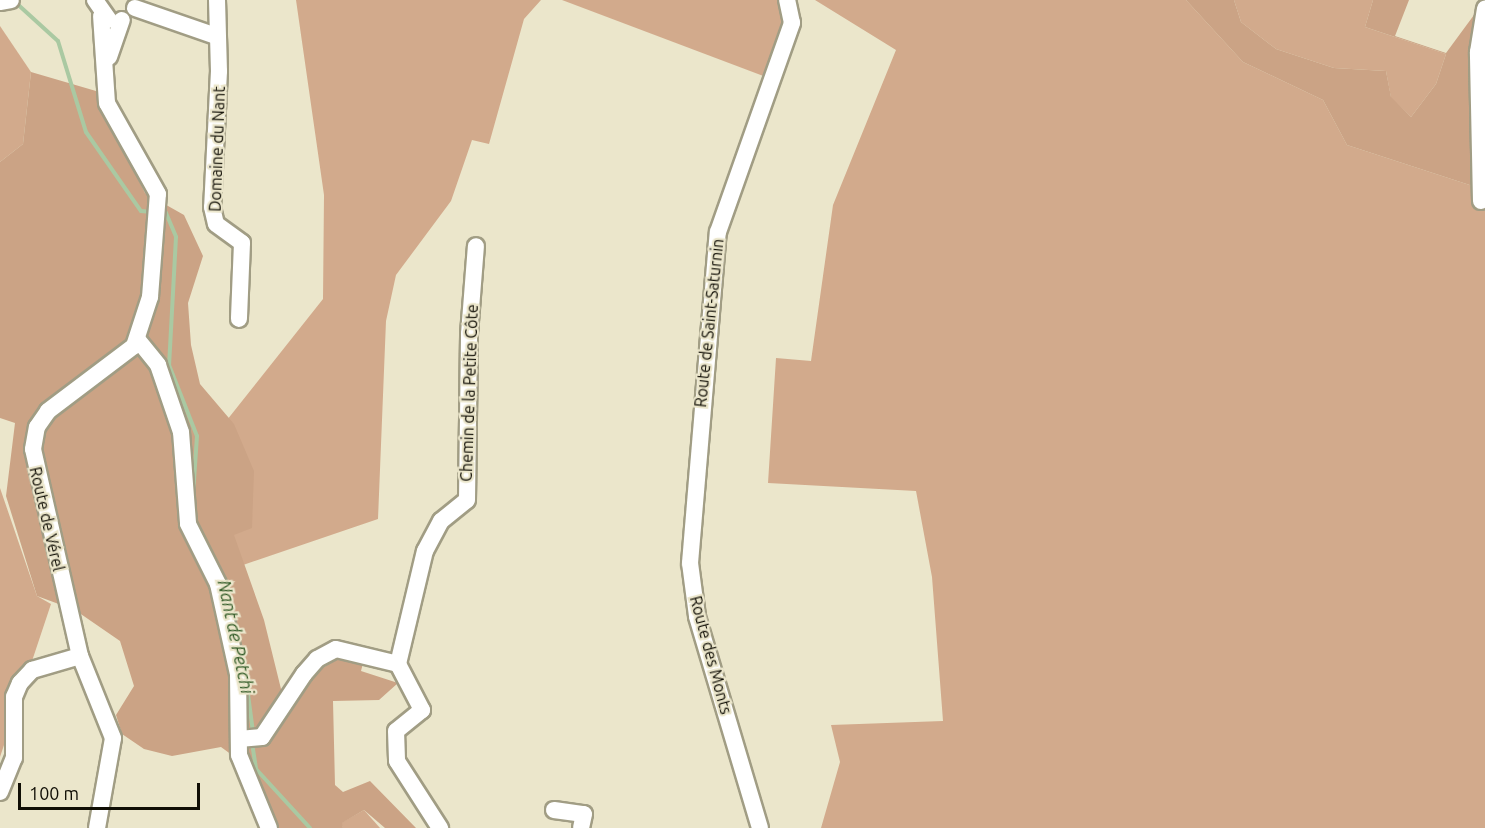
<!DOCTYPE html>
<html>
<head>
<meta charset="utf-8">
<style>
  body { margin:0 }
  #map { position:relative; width:1485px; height:828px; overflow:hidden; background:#ebe6cb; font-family:Ubuntu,sans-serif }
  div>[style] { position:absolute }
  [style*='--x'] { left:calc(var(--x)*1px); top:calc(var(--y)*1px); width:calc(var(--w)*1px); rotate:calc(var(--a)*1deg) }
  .green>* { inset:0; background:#d2aa8c }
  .forest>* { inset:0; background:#cba385 }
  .stream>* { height:4px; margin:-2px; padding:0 2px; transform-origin:2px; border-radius:2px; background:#aac9a2 }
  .roads { filter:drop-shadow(2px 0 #a19d84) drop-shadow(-2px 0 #a19d84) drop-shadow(0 2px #a19d84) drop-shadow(0 -2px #a19d84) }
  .minor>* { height:16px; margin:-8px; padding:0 8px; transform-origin:8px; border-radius:8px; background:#fff }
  span { translate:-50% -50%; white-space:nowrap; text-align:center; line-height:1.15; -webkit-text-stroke:4.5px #ebe6cb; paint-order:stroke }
  .street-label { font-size:16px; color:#100e05 }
  .water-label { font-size:18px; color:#335c28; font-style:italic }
  .scale { position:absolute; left:18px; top:783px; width:182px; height:27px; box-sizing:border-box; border:3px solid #100e05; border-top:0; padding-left:8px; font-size:18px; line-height:21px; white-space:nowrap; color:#100e05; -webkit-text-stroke:4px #ebe6cb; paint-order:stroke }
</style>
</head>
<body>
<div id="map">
  <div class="green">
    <div style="clip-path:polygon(296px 0,541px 0,524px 19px,489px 144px,472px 140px,451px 201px,396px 275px,386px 321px,378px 519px,243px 565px,233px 535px,227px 420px,323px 299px,324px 195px)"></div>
    <div style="clip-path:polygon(562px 0,793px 0,766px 77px)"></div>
    <div style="clip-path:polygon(815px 0,1186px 0,1243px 62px,1323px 100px,1347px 145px,1485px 190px,1485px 828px,821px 828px,840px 762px,831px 725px,943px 721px,932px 577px,916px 491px,768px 483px,776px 358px,811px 361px,833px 205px,896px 50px)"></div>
    <div style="clip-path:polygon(1234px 0,1373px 0,1365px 27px,1446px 54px,1436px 84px,1411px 117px,1391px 98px,1386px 71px,1334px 68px,1276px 49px,1241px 22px)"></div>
    <div style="clip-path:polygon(0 26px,31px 72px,23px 144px,0 162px)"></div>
    <div style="clip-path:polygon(0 488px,37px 596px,51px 604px,0 757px)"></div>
    <div style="clip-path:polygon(364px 810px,380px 828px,343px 828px,341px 823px)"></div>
  </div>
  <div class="forest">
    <div style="clip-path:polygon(1186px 0,1234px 0,1241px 22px,1276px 49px,1334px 68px,1386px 71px,1391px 97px,1411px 117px,1436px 84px,1446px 54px,1365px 27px,1373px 0,1409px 0,1395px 36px,1446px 53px,1485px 0,1485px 190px,1347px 145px,1323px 100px,1243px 62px)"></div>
    <div style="clip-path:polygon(31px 72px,96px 91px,145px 193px,184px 215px,203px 256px,188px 303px,191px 345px,200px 384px,234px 424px,254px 471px,252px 528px,234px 535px,264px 620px,281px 689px,294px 692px,339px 655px,364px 659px,361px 671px,398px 683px,379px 700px,333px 701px,335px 785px,343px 792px,370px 781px,416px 828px,385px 828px,364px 810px,342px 823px,343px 828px,272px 828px,247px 766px,221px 747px,172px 756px,144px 749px,122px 734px,116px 715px,134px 686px,120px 641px,75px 610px,37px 596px,6px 496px,15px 423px,0 418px,0 162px,23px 144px)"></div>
  </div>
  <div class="stream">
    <div style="--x:14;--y:1;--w:59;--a:42.3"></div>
    <div style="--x:58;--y:41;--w:95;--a:72.9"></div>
    <div style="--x:86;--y:132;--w:96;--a:55.2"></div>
    <div style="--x:141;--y:211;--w:11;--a:5"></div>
    <div style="--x:160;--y:213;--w:6;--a:0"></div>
    <div style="--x:166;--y:213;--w:26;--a:67"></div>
    <div style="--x:176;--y:237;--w:128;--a:93.1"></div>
    <div style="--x:169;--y:365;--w:76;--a:68.5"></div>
    <div style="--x:197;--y:436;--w:58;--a:93.9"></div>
    <div style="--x:215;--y:559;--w:23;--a:67"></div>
    <div style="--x:245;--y:672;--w:61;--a:82.4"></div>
    <div style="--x:252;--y:743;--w:26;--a:81"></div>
    <div style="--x:256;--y:769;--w:80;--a:47.5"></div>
  </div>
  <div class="roads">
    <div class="minor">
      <div style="--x:95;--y:0;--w:24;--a:55"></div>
      <div style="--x:217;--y:0;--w:71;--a:88.4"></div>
      <div style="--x:219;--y:71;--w:136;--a:92.9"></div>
      <div style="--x:212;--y:207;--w:17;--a:77"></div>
      <div style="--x:216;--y:224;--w:32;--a:36"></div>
      <div style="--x:242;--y:243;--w:76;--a:92.3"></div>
      <div style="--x:0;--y:2;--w:11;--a:-10"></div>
      <div style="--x:135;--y:8;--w:86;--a:19.1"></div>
      <div style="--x:109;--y:57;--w:39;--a:-71"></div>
      <div style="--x:1481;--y:201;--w:149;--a:-91.2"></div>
      <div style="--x:1478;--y:52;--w:44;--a:-80.8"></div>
      <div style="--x:138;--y:340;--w:32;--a:51"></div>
      <div style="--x:158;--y:365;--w:71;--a:71.1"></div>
      <div style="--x:181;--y:432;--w:92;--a:85.6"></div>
      <div style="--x:188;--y:524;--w:67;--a:63.4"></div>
      <div style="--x:218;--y:584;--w:92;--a:77.5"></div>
      <div style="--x:238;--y:674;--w:81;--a:89.3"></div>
      <div style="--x:239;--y:755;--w:79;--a:67.7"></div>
      <div style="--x:398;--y:664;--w:116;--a:-76.6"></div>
      <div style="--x:425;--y:551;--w:34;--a:-62"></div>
      <div style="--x:441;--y:521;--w:33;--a:-39"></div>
      <div style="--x:467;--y:500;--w:166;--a:-89.3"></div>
      <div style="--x:469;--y:334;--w:88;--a:-85.5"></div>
      <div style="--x:239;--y:739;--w:23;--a:-5"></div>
      <div style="--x:262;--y:737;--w:76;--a:-56.3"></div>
      <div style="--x:304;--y:674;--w:20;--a:-49"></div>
      <div style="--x:317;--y:659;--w:21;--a:-28"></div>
      <div style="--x:336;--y:649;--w:64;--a:13.6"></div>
      <div style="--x:398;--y:664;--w:52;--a:62.4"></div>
      <div style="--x:422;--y:710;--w:33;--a:141"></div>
      <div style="--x:396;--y:731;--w:30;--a:88"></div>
      <div style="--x:397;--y:761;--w:80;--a:57.3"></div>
      <div style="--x:0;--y:792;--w:37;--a:-68"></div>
      <div style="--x:14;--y:758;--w:61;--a:-90"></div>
      <div style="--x:14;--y:697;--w:15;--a:-67"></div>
      <div style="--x:20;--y:683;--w:18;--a:-47"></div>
      <div style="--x:32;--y:670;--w:50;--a:-16.3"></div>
      <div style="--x:554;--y:810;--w:30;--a:8"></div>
      <div style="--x:584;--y:814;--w:14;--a:102"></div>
      <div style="--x:97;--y:828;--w:91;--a:-79.9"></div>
      <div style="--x:113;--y:738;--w:88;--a:-111.9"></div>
      <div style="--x:80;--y:656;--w:212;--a:-102.8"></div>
      <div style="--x:33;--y:449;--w:22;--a:-80"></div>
      <div style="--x:37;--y:427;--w:19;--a:-55"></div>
      <div style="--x:48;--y:411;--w:108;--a:-37.1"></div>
      <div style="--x:134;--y:346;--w:52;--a:-71.9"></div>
      <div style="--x:150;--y:297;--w:103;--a:-85.6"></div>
      <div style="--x:158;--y:194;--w:104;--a:-119.3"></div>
      <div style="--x:107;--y:103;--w:87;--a:-93.9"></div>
      <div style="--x:760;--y:828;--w:221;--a:-106.6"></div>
      <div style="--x:697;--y:616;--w:53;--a:-97.5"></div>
      <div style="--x:690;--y:563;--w:332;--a:-85.2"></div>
      <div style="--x:718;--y:232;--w:222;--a:-70.5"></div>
      <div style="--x:792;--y:23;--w:24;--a:-102"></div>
    </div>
  </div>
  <div class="street-label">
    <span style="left:217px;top:149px;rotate:-88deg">Domaine du Nant</span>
    <span style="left:709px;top:323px;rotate:-84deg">Route de Saint-Saturnin</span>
    <span style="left:469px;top:393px;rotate:-88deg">Chemin de la Petite Côte</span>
    <span style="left:47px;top:519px;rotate:77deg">Route de Vérel</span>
    <span style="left:711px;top:655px;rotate:75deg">Route des Monts</span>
  </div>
  <div class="water-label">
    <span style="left:236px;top:637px;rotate:78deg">Nant de Petchi</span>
  </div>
  <div class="scale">100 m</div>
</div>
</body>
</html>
